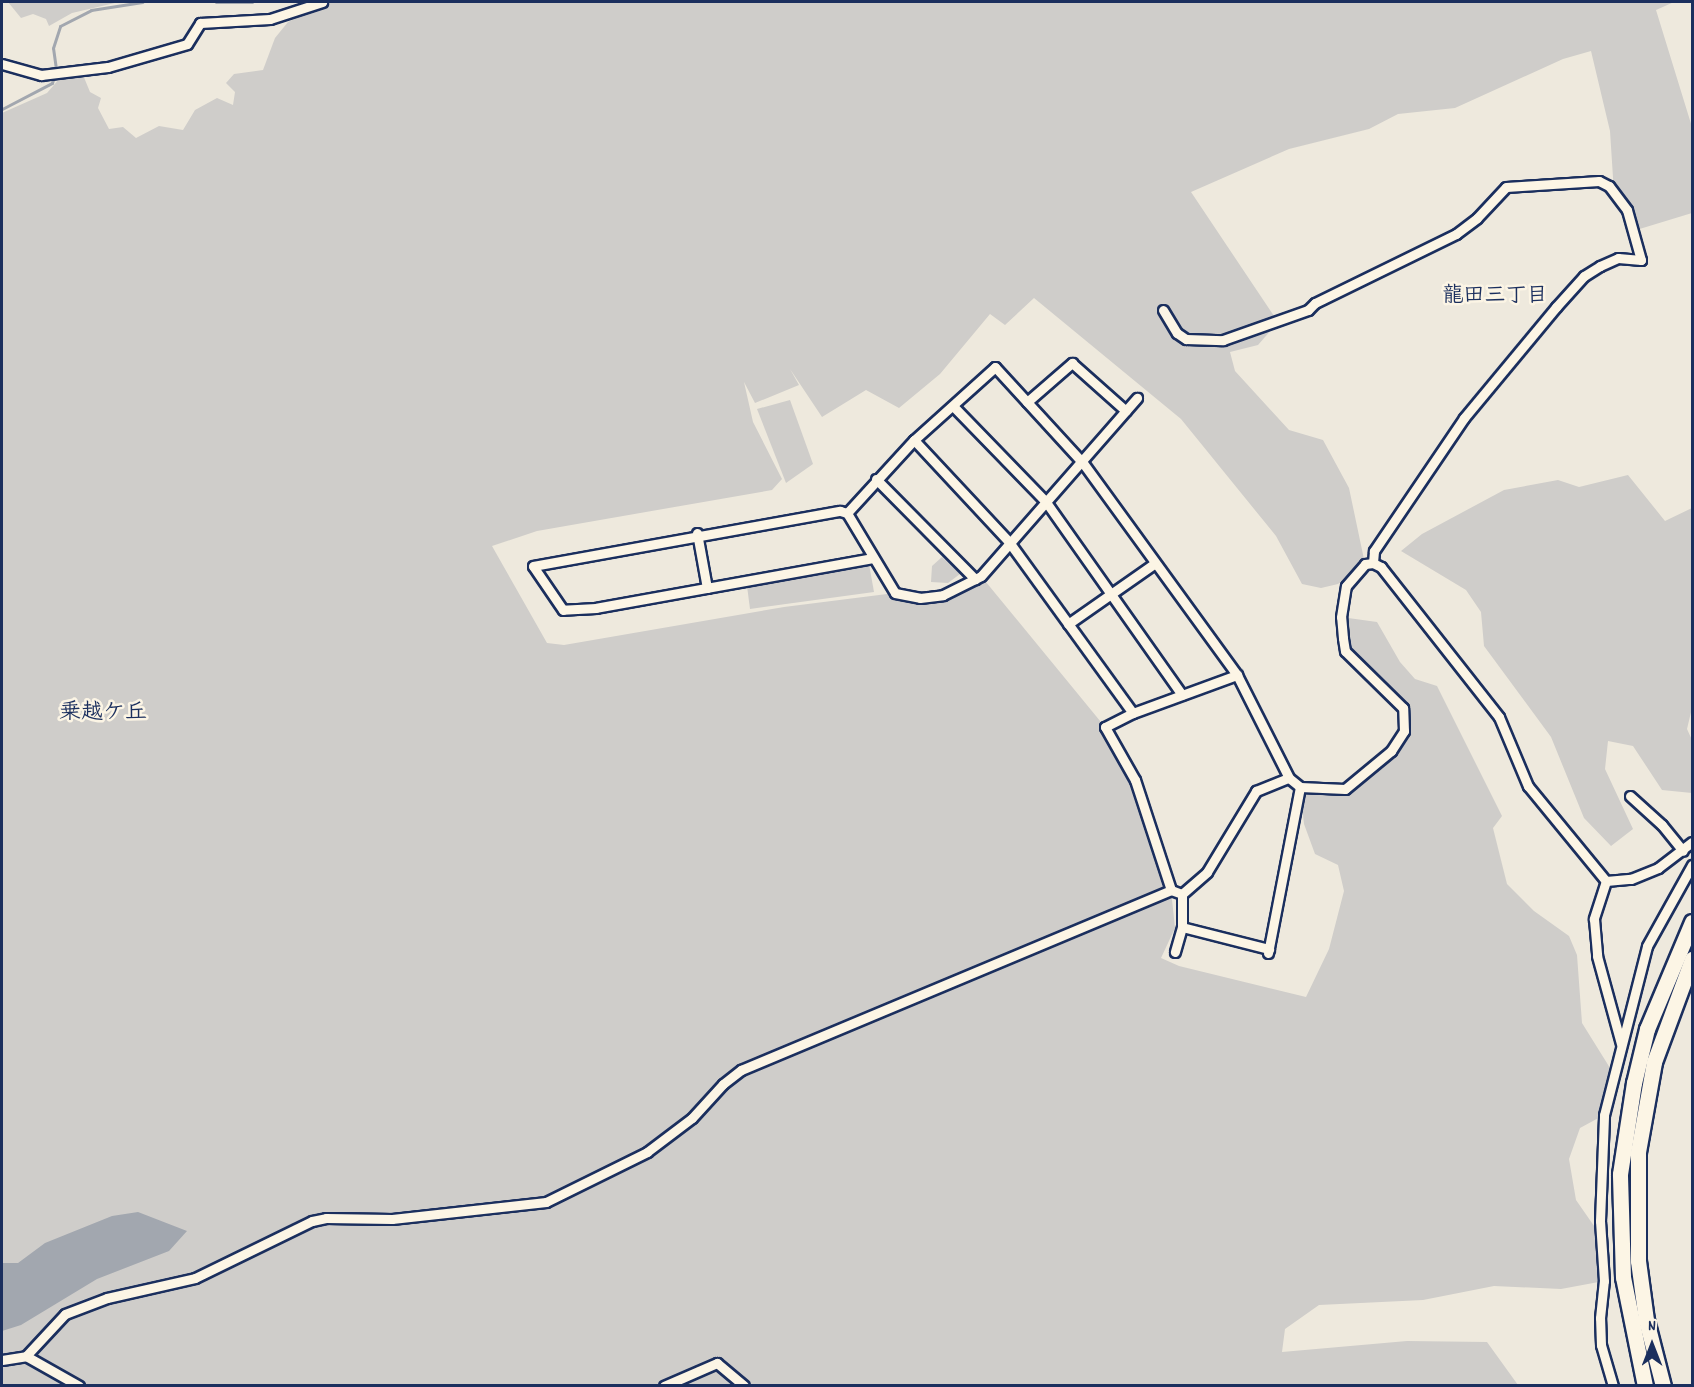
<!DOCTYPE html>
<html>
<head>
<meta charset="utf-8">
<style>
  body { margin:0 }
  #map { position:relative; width:1694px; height:1387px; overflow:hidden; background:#eee9dd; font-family:Dekko,"Klee One",sans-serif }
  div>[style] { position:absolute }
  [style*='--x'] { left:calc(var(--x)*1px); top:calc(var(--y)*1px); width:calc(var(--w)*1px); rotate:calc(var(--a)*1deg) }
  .green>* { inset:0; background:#cfcdca }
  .water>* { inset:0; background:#a2a7af }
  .stream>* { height:3px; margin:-1.5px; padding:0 1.5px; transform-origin:1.5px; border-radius:1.5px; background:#a2a7af }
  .roads { filter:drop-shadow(2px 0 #1b2f5e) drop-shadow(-2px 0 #1b2f5e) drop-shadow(0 2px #1b2f5e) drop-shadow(0 -2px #1b2f5e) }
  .minor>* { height:9px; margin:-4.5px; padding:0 4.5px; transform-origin:4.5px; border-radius:4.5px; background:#fcf5e5 }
  .highway>* { height:15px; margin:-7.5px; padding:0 7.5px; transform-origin:7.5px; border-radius:7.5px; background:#fcf5e5 }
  span { translate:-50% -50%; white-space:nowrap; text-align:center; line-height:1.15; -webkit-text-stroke:5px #fcf5e5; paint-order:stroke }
  .neighbourhood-label { font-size:21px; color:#1b2f5e; font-weight:700 }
  .quarter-label { font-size:22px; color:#1b2f5e; font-weight:700 }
  .frame { position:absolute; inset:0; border:3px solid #1b2f5e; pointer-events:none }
  .north { position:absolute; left:1622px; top:1315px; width:60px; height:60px; -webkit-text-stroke:4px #fcf5e5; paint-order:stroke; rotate:0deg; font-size:16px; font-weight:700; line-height:24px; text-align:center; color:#1b2f5e }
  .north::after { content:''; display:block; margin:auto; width:21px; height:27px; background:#1b2f5e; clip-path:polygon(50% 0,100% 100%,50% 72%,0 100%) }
</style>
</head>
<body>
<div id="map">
  <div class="green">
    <div style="clip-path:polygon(8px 2px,119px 2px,72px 13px,49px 26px,46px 19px,33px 14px,21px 18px)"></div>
    <div style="clip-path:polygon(303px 2px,1674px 2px,1656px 10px,1692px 127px,1692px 213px,1633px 231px,1614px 193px,1610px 131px,1591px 51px,1563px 59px,1455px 108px,1398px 114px,1369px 129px,1289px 149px,1191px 192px,1278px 322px,1258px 345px,1230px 352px,1235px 371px,1289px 430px,1323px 440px,1349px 488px,1365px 564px,1338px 584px,1321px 588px,1302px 584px,1276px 536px,1181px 419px,1034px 298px,1005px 325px,990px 314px,940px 374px,899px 408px,866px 390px,822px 417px,790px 369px,799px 385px,755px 403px,744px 382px,753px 422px,782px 479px,772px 490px,537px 531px,492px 546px,547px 643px,564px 645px,784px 607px,895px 593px,928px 598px,981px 576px,1105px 727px,1125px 761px,1171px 890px,1175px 928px,1161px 958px,1179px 966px,1306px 997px,1329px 949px,1344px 891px,1338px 865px,1315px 854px,1304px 824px,1300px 787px,1345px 789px,1399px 740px,1403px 708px,1343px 638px,1341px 617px,1377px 622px,1400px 662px,1415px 679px,1437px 686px,1502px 816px,1493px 828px,1507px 884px,1534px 911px,1569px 936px,1577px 955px,1582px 1023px,1615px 1076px,1604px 1115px,1580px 1128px,1569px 1159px,1576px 1200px,1601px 1236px,1604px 1281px,1561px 1289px,1494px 1286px,1423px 1300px,1319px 1305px,1285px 1329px,1282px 1352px,1407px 1341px,1487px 1342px,1518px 1385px,2px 1385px,2px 113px,47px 93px,60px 78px,83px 75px,90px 92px,101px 98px,98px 108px,109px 129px,123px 127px,136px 138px,159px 126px,183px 130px,195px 110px,217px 98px,233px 105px,235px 92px,226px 83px,234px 74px,263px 70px,275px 38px,288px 22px,306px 14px)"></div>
    <div style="clip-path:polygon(790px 400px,813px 464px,786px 483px,757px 409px)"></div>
    <div style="clip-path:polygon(1628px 475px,1665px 521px,1692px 508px,1692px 708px,1687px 729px,1692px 740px,1692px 793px,1662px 790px,1633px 746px,1608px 741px,1605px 769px,1633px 829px,1611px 846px,1584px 818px,1551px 737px,1484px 646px,1481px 612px,1466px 590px,1401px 551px,1422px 534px,1504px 490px,1558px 480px,1579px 487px)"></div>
    <div style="clip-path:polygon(942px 557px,960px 574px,948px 583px,931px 582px,932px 566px)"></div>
    <div style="clip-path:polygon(869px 564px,874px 592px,750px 609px,747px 586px)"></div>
  </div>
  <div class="water">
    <div style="clip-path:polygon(138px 1212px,187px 1231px,169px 1251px,97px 1279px,21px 1325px,2px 1331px,2px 1263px,18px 1263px,45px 1243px,112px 1216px)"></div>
  </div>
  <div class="stream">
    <div style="--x:216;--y:2;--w:36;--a:0"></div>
    <div style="--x:2;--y:109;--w:56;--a:-27.5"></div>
    <div style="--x:52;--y:83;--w:15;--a:-74"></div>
    <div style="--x:56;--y:69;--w:21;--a:-98"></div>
    <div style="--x:53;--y:48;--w:23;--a:-72"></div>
    <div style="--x:60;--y:26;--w:35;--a:-27"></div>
    <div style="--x:91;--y:10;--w:52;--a:-8.9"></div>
  </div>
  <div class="roads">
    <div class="minor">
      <div style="--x:2;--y:64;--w:41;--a:15.8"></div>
      <div style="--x:41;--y:75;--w:67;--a:-6.8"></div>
      <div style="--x:108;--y:67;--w:82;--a:-16.2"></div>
      <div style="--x:187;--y:44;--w:25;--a:-58"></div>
      <div style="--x:200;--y:23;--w:70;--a:-3.3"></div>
      <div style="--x:270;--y:19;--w:55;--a:-18.1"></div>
      <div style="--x:1163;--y:310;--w:27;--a:59"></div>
      <div style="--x:1177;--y:333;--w:11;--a:34"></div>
      <div style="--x:1186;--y:339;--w:37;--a:2"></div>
      <div style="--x:1223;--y:340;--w:90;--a:-19.4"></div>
      <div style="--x:1308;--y:310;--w:10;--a:-45"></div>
      <div style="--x:1315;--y:303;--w:157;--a:-26.1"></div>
      <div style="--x:1456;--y:234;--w:26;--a:-37"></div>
      <div style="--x:1477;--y:218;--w:42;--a:-46.9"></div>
      <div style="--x:1506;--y:187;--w:93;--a:-3.7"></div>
      <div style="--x:1599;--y:181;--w:11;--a:27"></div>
      <div style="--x:1609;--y:186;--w:30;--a:53"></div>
      <div style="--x:1627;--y:210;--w:52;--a:74.4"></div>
      <div style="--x:1641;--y:260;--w:23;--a:-175"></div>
      <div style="--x:1618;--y:258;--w:20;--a:156"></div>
      <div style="--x:1600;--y:266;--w:19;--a:148"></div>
      <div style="--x:1584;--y:276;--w:42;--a:132.1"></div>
      <div style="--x:1556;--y:307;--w:144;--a:129.7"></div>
      <div style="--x:1464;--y:418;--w:161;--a:124.1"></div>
      <div style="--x:1374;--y:551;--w:12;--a:95"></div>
      <div style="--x:1027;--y:402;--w:60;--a:-40.9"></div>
      <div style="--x:1072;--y:363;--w:72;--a:41.6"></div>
      <div style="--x:953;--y:406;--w:134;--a:45.9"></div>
      <div style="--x:1046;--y:502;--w:236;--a:54.8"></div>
      <div style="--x:914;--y:440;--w:139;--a:47"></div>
      <div style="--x:1009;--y:542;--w:211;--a:54.1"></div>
      <div style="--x:876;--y:479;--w:141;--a:45.3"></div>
      <div style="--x:847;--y:513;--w:99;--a:-47.5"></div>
      <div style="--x:914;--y:440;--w:109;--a:-42"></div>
      <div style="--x:995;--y:367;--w:130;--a:47.5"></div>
      <div style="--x:1083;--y:463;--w:262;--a:54"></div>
      <div style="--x:1237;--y:675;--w:115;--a:63.2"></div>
      <div style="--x:1289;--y:778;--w:14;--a:39"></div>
      <div style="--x:1300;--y:787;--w:45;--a:2.5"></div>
      <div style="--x:1345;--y:789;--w:60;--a:-39.6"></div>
      <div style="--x:1391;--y:751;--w:24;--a:-57"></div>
      <div style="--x:1404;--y:731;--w:23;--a:-92"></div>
      <div style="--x:1403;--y:708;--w:81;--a:-135.5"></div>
      <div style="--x:1345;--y:651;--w:13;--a:-99"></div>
      <div style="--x:1343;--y:638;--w:21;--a:-95"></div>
      <div style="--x:1341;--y:617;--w:31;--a:-81"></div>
      <div style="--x:1346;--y:586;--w:29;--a:-49"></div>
      <div style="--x:1365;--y:564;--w:8;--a:-7"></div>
      <div style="--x:1373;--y:563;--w:9;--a:27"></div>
      <div style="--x:1381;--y:567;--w:191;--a:51.8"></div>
      <div style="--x:1499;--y:717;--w:75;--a:67.2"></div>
      <div style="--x:1528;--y:786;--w:123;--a:50.6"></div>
      <div style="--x:697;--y:533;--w:56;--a:79.7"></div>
      <div style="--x:873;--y:558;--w:281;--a:169.8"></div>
      <div style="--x:596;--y:608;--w:33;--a:177"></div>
      <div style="--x:563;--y:610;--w:53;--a:-124.3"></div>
      <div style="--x:533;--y:566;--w:312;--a:-10.2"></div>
      <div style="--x:840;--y:511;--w:7;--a:16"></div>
      <div style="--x:847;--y:513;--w:93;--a:59"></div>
      <div style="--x:895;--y:593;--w:25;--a:11"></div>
      <div style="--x:920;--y:598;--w:23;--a:-7"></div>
      <div style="--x:943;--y:595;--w:42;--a:-26.6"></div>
      <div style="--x:981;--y:576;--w:237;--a:-48.8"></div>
      <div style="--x:1068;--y:624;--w:106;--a:-35"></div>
      <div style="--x:1630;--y:796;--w:43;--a:42.2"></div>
      <div style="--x:1662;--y:825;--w:33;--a:51"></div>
      <div style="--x:1606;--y:881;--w:40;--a:108"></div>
      <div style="--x:1594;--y:919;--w:37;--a:85"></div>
      <div style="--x:1597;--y:956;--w:91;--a:74.7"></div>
      <div style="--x:1606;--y:881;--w:25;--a:-5"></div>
      <div style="--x:1631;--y:879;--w:29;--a:-22"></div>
      <div style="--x:1658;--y:868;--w:43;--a:-37.4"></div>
      <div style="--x:1171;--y:890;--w:116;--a:-108.1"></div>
      <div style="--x:1135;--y:780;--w:61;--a:-119.5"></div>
      <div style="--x:1105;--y:727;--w:31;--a:-27"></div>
      <div style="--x:1133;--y:713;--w:111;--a:-20.1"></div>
      <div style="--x:1182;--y:894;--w:33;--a:-41"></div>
      <div style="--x:1207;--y:872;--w:95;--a:-58.8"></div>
      <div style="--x:1256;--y:791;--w:35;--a:-22"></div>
      <div style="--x:1182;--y:927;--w:90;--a:14.2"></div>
      <div style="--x:1268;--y:953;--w:169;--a:-79.1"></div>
      <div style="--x:26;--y:1356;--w:57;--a:-47.1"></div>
      <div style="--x:65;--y:1314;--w:45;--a:-20.9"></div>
      <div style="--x:107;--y:1298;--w:90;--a:-12.8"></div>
      <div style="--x:195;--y:1278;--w:130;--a:-26"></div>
      <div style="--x:312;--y:1221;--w:14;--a:-12"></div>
      <div style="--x:326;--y:1218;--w:66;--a:0.9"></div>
      <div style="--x:392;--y:1219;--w:155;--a:-6.3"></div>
      <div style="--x:546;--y:1202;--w:113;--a:-26.3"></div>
      <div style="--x:647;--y:1152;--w:56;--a:-37.1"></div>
      <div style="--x:692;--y:1118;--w:46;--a:-47.6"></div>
      <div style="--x:723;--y:1084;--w:23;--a:-38"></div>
      <div style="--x:741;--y:1070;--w:466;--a:-22.7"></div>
      <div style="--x:1171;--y:890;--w:12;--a:20"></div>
      <div style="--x:1182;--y:894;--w:33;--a:90"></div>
      <div style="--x:1182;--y:927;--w:26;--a:106"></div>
      <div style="--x:2;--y:1360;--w:24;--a:-9"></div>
      <div style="--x:26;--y:1356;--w:61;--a:29.5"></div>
      <div style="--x:664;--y:1386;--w:58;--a:-23.5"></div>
      <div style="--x:717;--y:1363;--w:35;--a:40"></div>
      <div style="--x:1613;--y:1386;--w:43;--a:-106.3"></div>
      <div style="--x:1601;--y:1345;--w:27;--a:-92"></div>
      <div style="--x:1600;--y:1318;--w:37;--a:-84"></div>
      <div style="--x:1604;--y:1281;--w:60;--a:-93.8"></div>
      <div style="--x:1600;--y:1221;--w:106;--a:-87.8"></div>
      <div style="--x:1604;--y:1115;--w:174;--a:-75.7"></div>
      <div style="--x:1647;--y:946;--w:93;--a:-60.9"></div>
    </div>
    <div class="highway">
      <div style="--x:1645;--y:1386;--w:111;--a:-101.4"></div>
      <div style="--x:1623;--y:1277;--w:103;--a:-91.7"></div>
      <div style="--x:1620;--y:1174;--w:92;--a:-81.3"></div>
      <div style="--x:1634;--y:1083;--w:56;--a:-76.5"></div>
      <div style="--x:1647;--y:1029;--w:116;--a:-67.2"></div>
      <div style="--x:1663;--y:1386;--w:68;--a:-104.4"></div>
      <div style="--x:1646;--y:1320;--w:60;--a:-97.7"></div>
      <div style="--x:1638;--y:1261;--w:109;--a:-90"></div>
      <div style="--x:1638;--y:1152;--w:91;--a:-79.9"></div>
      <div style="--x:1654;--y:1062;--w:110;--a:-69.7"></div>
    </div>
  </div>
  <div class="neighbourhood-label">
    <span style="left:1495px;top:297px">龍田三丁目</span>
  </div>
  <div class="quarter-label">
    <span style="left:103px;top:714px">乗越ケ丘</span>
  </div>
  <div class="frame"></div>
  <div class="north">N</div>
</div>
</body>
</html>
